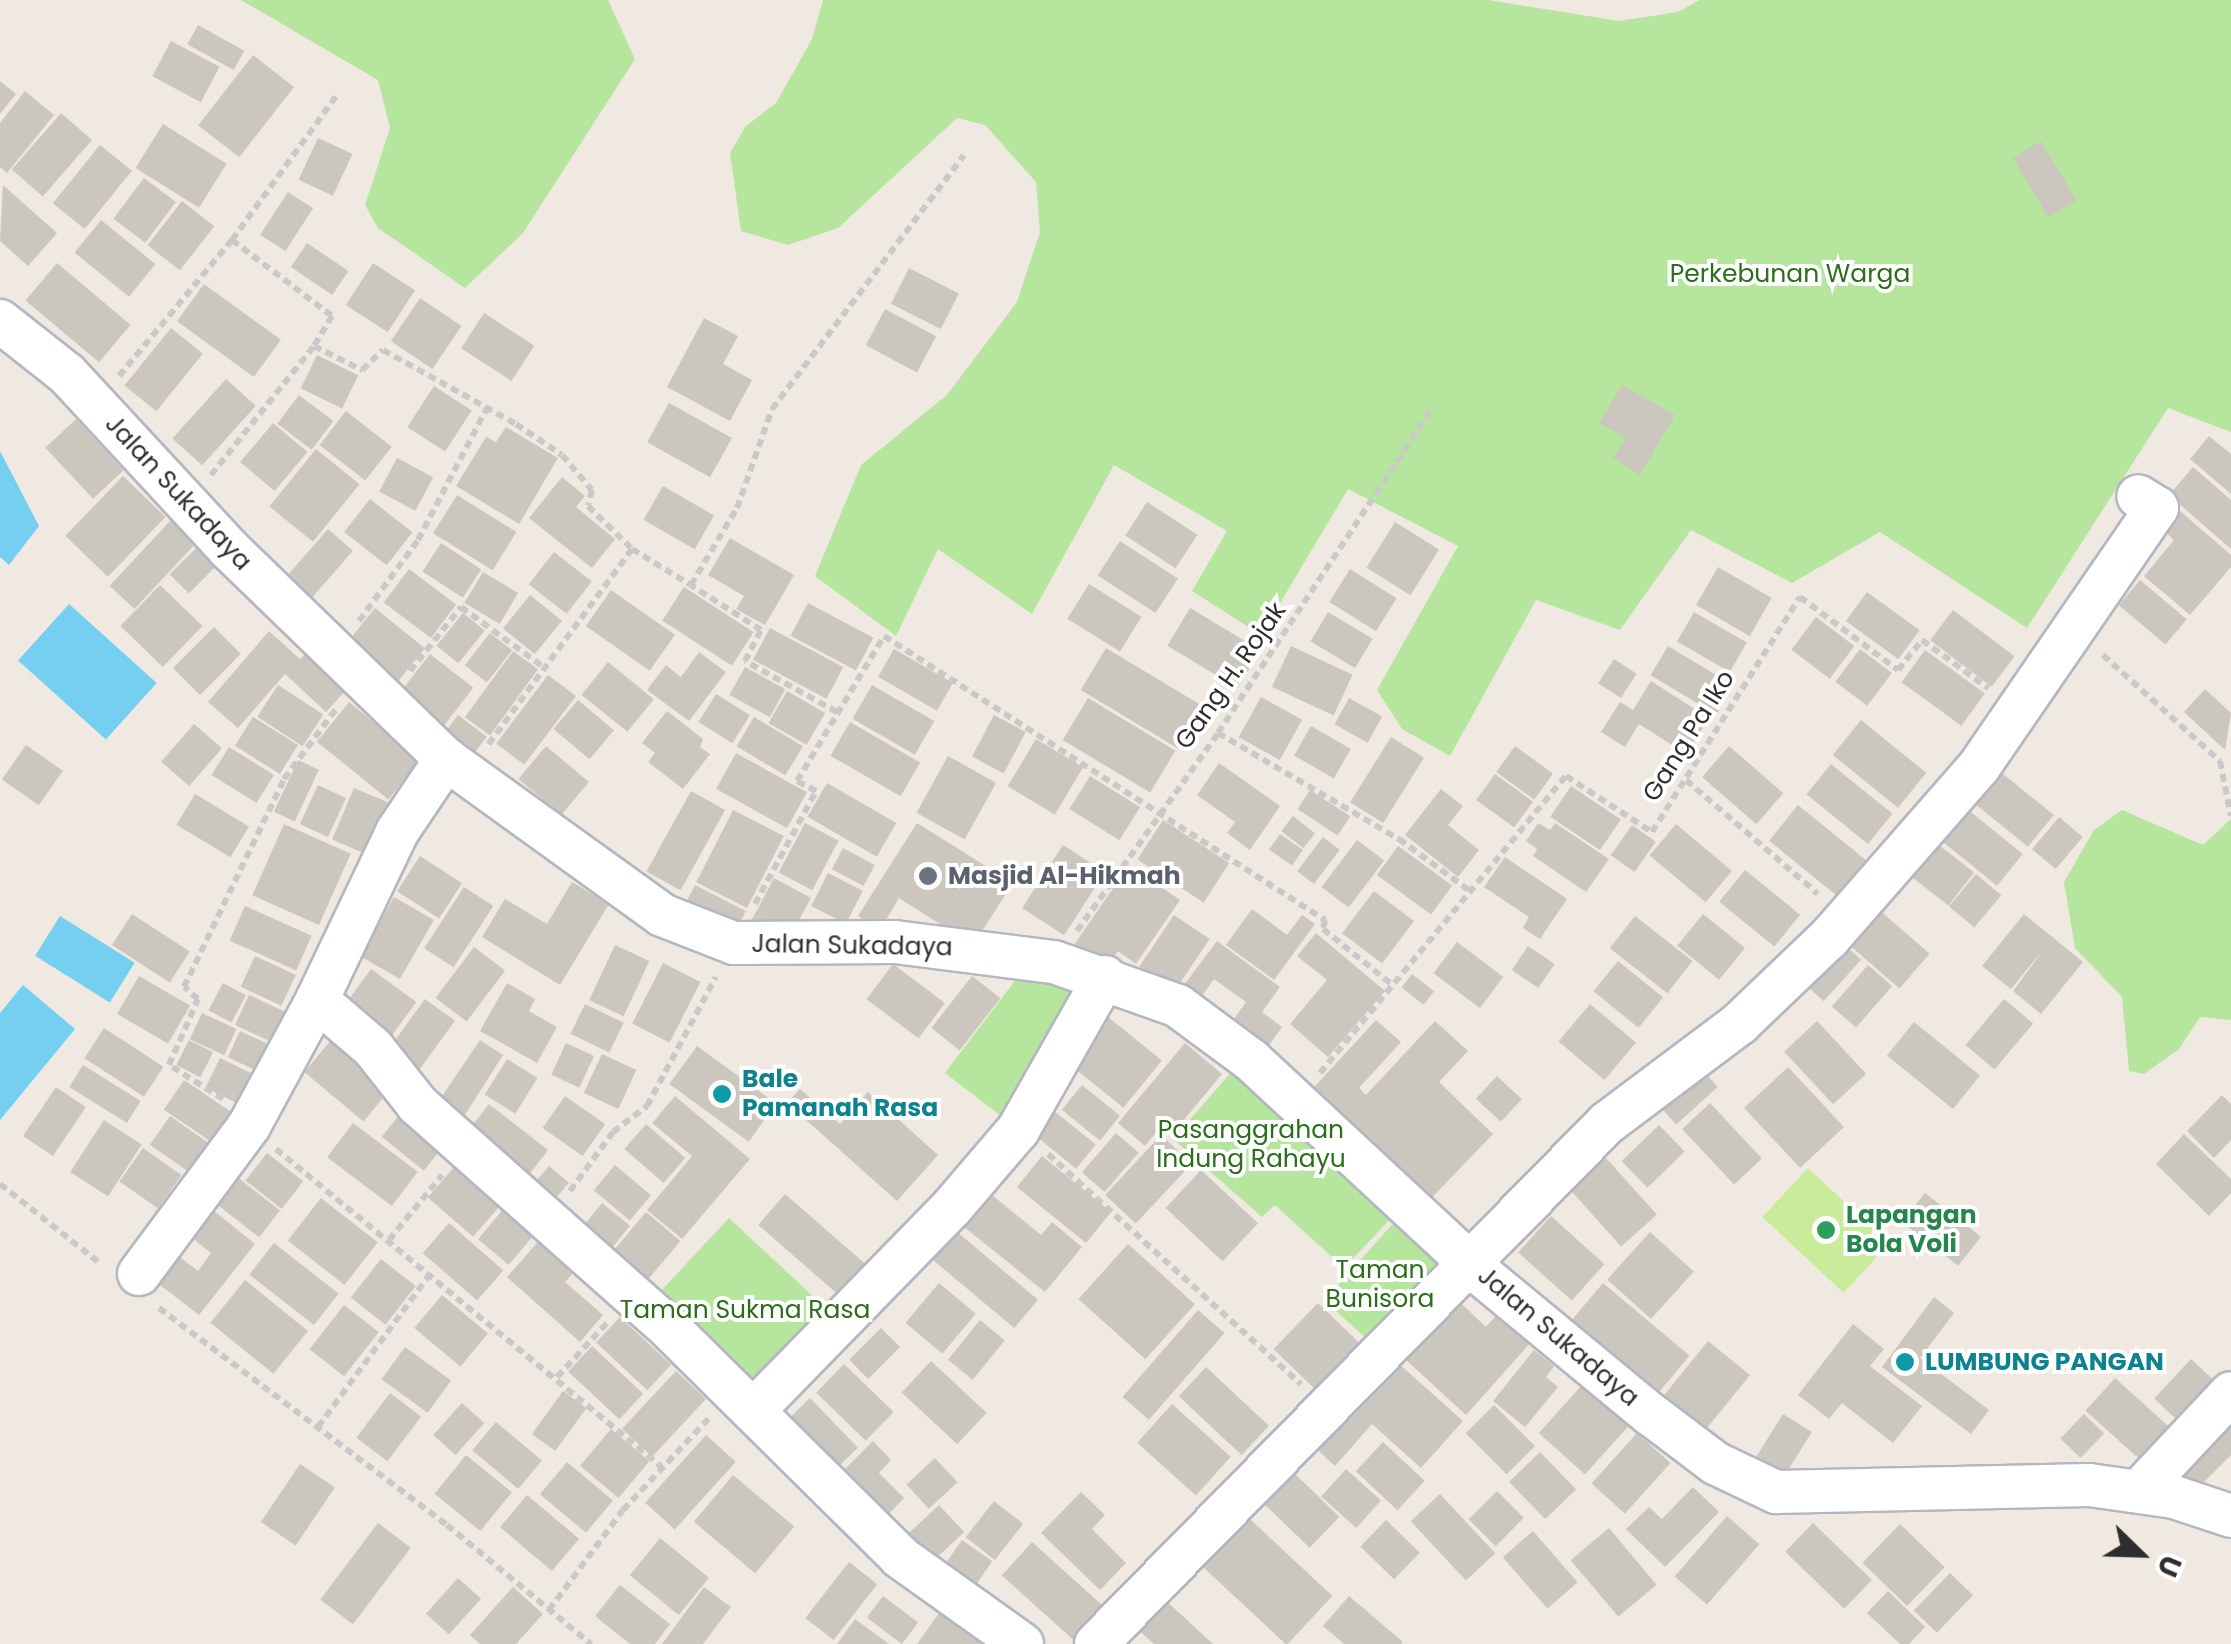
<!DOCTYPE html>
<html>
<head>
<meta charset="utf-8">
<style>
  body { margin:0 }
  #map { position:relative; width:2231px; height:1644px; overflow:hidden; background:#efe9e1; font-family:Poppins,sans-serif }
  div>[style] { position:absolute }
  [style*='--x'] { left:calc(var(--x)*1px); top:calc(var(--y)*1px); width:calc(var(--w)*1px); rotate:calc(var(--a)*1deg) }
  .green>* { inset:0; background:#b6e59e; transform-origin:0 0 }
  .pitch>* { inset:0; background:#c9ec9a; transform-origin:0 0 }
  .water>* { inset:0; background:#75cff0; transform-origin:0 0 }
  .building>* { inset:0; background:#cbc7bf; transform-origin:0 0 }
  .path>* { height:6px; margin-top:-3px; transform-origin:0; background:repeating-linear-gradient(90deg,#c9c9c9 0 8px,transparent 0 13px) }
  .roads { filter:drop-shadow(2px 0 #b4b7c1) drop-shadow(-2px 0 #b4b7c1) drop-shadow(0 2px #b4b7c1) drop-shadow(0 -2px #b4b7c1) }
  .minor>* { height:42px; margin:-21px; padding:0 21px; transform-origin:21px; border-radius:21px; background:#fff }
  .dots>* { width:28px; height:28px; translate:-50% -50%; box-sizing:border-box; border:5px solid #fff; border-radius:50% }
  span { translate:-50% -50%; white-space:nowrap; text-align:center; line-height:1.15; -webkit-text-stroke:8px #fff; paint-order:stroke }
  .park-label { font-size:25px; color:#2c6e1b }
  .street-label { font-size:25px; color:#2e2e2e }
  .worship-label { font-size:25px; color:#5b616d; font-weight:700 }
  .left { translate:0 -50%; text-align:left }
  .culture-label { font-size:25px; color:#0d838f; font-weight:700 }
  .leisure-label { font-size:25px; color:#27864d; font-weight:700 }
  .north { position:absolute; left:2091px; top:1504px; width:100px; height:100px; -webkit-text-stroke:8px #fff; paint-order:stroke; rotate:113deg; font-size:28px; font-weight:700; line-height:40px; text-align:center; color:#2e2e2e }
  .north::after { content:''; display:block; margin:auto; width:35px; height:45px; background:#2e2e2e; clip-path:polygon(50% 0,100% 100%,50% 72%,0 100%) }
</style>
</head>
<body>
<div id="map">
  <div class="green">
    <div style="clip-path:polygon(241px 0,608px 0,635px 59px,523px 233px,465px 288px,378px 228px,365px 205px,390px 128px,378px 80px)"></div>
    <div style="clip-path:polygon(823px 0,1488px 0,1619px 21px,1678px 12px,1700px 0,2231px 0,2231px 432px,2168px 408px,2027px 628px,1880px 532px,1792px 583px,1691px 530px,1620px 630px,1536px 600px,1450px 756px,1402px 729px,1377px 690px,1458px 546px,1348px 489px,1261px 635px,1192px 591px,1227px 531px,1114px 465px,1032px 614px,938px 549px,896px 636px,815px 576px,861px 465px,947px 395px,1017px 302px,1040px 232px,1036px 182px,985px 125px,957px 118px,838px 228px,788px 245px,741px 231px,730px 153px,746px 126px,776px 103px,812px 39px)"></div>
    <div style="clip-path:polygon(2122px 810px,2203px 845px,2231px 819px,2231px 1020px,2200px 1017px,2179px 1049px,2144px 1074px,2129px 1071px,2122px 997px,2075px 948px,2064px 882px,2094px 830px)"></div>
    <div style="clip-path:polygon(1027px 965px,1096px 980px,1014px 1126px,945px 1073px)"></div>
    <div style="clip-path:polygon(1235px 1068px,1396px 1213px,1344px 1268px,1275px 1205px,1262px 1217px,1173px 1139px)"></div>
    <div style="left:1399px;top:1217px;width:66px;height:112px;rotate:42deg"></div>
    <div style="left:729px;top:1218px;width:141px;height:113px;rotate:43deg"></div>
  </div>
  <div class="pitch">
    <div style="left:1808px;top:1168px;width:111px;height:67px;rotate:43deg"></div>
  </div>
  <div class="water">
    <div style="clip-path:polygon(0 451px,39px 526px,9px 565px,0 557px)"></div>
    <div style="left:69px;top:604px;width:118px;height:76px;rotate:42deg"></div>
    <div style="left:60px;top:916px;width:88px;height:47px;rotate:32deg"></div>
    <div style="clip-path:polygon(23px 985px,75px 1029px,0 1120px,0 1013px)"></div>
  </div>
  <div class="building">
    <div style="left:198px;top:25px;width:53px;height:22px;rotate:29deg"></div>
    <div style="left:171px;top:41px;width:55px;height:40px;rotate:28deg"></div>
    <div style="left:253px;top:55px;width:52px;height:89px;rotate:38deg"></div>
    <div style="clip-path:polygon(0 81px,16px 94px,0 114px)"></div>
    <div style="clip-path:polygon(25px 91px,54px 115px,7px 173px,0 167px,0 123px)"></div>
    <div style="left:61px;top:113px;width:41px;height:75px;rotate:41deg"></div>
    <div style="left:163px;top:124px;width:75px;height:52px;rotate:32deg"></div>
    <div style="left:318px;top:138px;width:38px;height:46px;rotate:25deg"></div>
    <div style="left:2041px;top:141px;width:69px;height:33px;rotate:59deg"></div>
    <div style="left:100px;top:145px;width:41px;height:75px;rotate:39deg"></div>
    <div style="left:144px;top:178px;width:40px;height:51px;rotate:37deg"></div>
    <div style="clip-path:polygon(3px 185px,57px 233px,28px 266px,0 241px)"></div>
    <div style="left:288px;top:192px;width:30px;height:51px;rotate:33deg"></div>
    <div style="left:182px;top:201px;width:41px;height:56px;rotate:38deg"></div>
    <div style="left:101px;top:220px;width:70px;height:42px;rotate:39deg"></div>
    <div style="left:307px;top:243px;width:50px;height:29px;rotate:34deg"></div>
    <div style="left:57px;top:263px;width:96px;height:49px;rotate:40deg"></div>
    <div style="left:373px;top:263px;width:50px;height:50px;rotate:33deg"></div>
    <div style="left:909px;top:268px;width:56px;height:40px;rotate:27deg"></div>
    <div style="left:204px;top:284px;width:95px;height:46px;rotate:36deg"></div>
    <div style="left:420px;top:298px;width:50px;height:52px;rotate:34deg"></div>
    <div style="left:885px;top:309px;width:58px;height:41px;rotate:28deg"></div>
    <div style="left:484px;top:313px;width:60px;height:42px;rotate:33deg"></div>
    <div style="clip-path:polygon(704px 318px,738px 336px,723px 364px,752px 380px,730px 421px,667px 387px)"></div>
    <div style="left:171px;top:328px;width:41px;height:74px;rotate:39deg"></div>
    <div style="left:317px;top:355px;width:46px;height:37px;rotate:26deg"></div>
    <div style="left:226px;top:379px;width:40px;height:80px;rotate:42deg"></div>
    <div style="clip-path:polygon(1622px 385px,1675px 415px,1640px 475px,1613px 458px,1626px 438px,1599px 423px)"></div>
    <div style="left:434px;top:386px;width:45px;height:49px;rotate:33deg"></div>
    <div style="left:299px;top:395px;width:43px;height:36px;rotate:37deg"></div>
    <div style="left:669px;top:403px;width:72px;height:45px;rotate:29deg"></div>
    <div style="left:346px;top:411px;width:58px;height:43px;rotate:38deg"></div>
    <div style="left:76px;top:419px;width:70px;height:42px;rotate:47deg"></div>
    <div style="left:273px;top:423px;width:45px;height:51px;rotate:40deg"></div>
    <div style="clip-path:polygon(506px 427px,558px 458px,519px 524px,456px 486px,486px 437px,496px 442px)"></div>
    <div style="clip-path:polygon(2209px 436px,2231px 454px,2231px 494px,2190px 459px)"></div>
    <div style="left:316px;top:449px;width:56px;height:74px;rotate:39deg"></div>
    <div style="left:397px;top:458px;width:41px;height:38px;rotate:28deg"></div>
    <div style="clip-path:polygon(2193px 467px,2231px 500px,2231px 549px,2169px 495px)"></div>
    <div style="left:123px;top:476px;width:59px;height:83px;rotate:44deg"></div>
    <div style="clip-path:polygon(562px 477px,585px 496px,576px 507px,615px 539px,592px 568px,529px 518px)"></div>
    <div style="left:663px;top:486px;width:59px;height:39px;rotate:30deg"></div>
    <div style="left:457px;top:495px;width:70px;height:45px;rotate:32deg"></div>
    <div style="left:370px;top:499px;width:54px;height:42px;rotate:38deg"></div>
    <div style="left:1147px;top:502px;width:60px;height:40px;rotate:33deg"></div>
    <div style="clip-path:polygon(2173px 505px,2231px 555px,2231px 567px,2190px 615px,2144px 576px,2174px 540px,2156px 524px)"></div>
    <div style="left:171px;top:520px;width:34px;height:90px;rotate:43deg"></div>
    <div style="left:1395px;top:522px;width:52px;height:54px;rotate:32deg"></div>
    <div style="left:328px;top:529px;width:33px;height:79px;rotate:41deg"></div>
    <div style="clip-path:polygon(730px 538px,794px 575px,765px 625px,736px 609px,744px 596px,708px 575px)"></div>
    <div style="left:1120px;top:541px;width:69px;height:41px;rotate:33deg"></div>
    <div style="left:441px;top:543px;width:48px;height:34px;rotate:33deg"></div>
    <div style="left:198px;top:546px;width:27px;height:40px;rotate:45deg"></div>
    <div style="left:554px;top:552px;width:48px;height:41px;rotate:38deg"></div>
    <div style="left:1718px;top:567px;width:62px;height:44px;rotate:30deg"></div>
    <div style="left:409px;top:569px;width:59px;height:42px;rotate:37deg"></div>
    <div style="left:1350px;top:569px;width:55px;height:39px;rotate:32deg"></div>
    <div style="left:483px;top:572px;width:41px;height:36px;rotate:31deg"></div>
    <div style="left:2140px;top:580px;width:61px;height:33px;rotate:40deg"></div>
    <div style="left:1089px;top:584px;width:62px;height:41px;rotate:32deg"></div>
    <div style="left:160px;top:585px;width:59px;height:57px;rotate:44deg"></div>
    <div style="left:684px;top:587px;width:83px;height:40px;rotate:33deg"></div>
    <div style="left:611px;top:590px;width:78px;height:44px;rotate:35deg"></div>
    <div style="left:1867px;top:592px;width:65px;height:36px;rotate:36deg"></div>
    <div style="left:530px;top:595px;width:41px;height:43px;rotate:39deg"></div>
    <div style="left:808px;top:603px;width:74px;height:37px;rotate:28deg"></div>
    <div style="left:375px;top:608px;width:64px;height:43px;rotate:39deg"></div>
    <div style="left:1190px;top:608px;width:82px;height:44px;rotate:31deg"></div>
    <div style="left:1953px;top:610px;width:77px;height:38px;rotate:37deg"></div>
    <div style="left:1328px;top:612px;width:52px;height:34px;rotate:31deg"></div>
    <div style="left:1694px;top:612px;width:61px;height:34px;rotate:30deg"></div>
    <div style="left:463px;top:613px;width:28px;height:42px;rotate:39deg"></div>
    <div style="left:1816px;top:617px;width:48px;height:41px;rotate:37deg"></div>
    <div style="left:214px;top:627px;width:38px;height:58px;rotate:45deg"></div>
    <div style="left:770px;top:628px;width:83px;height:36px;rotate:28deg"></div>
    <div style="clip-path:polygon(269px 631px,300px 659px,307px 653px,347px 689px,326px 712px,285px 674px,238px 728px,208px 702px)"></div>
    <div style="left:490px;top:633px;width:28px;height:41px;rotate:38deg"></div>
    <div style="left:1291px;top:646px;width:68px;height:45px;rotate:25deg"></div>
    <div style="left:1668px;top:646px;width:77px;height:34px;rotate:31deg"></div>
    <div style="left:1106px;top:648px;width:114px;height:49px;rotate:31deg"></div>
    <div style="left:894px;top:649px;width:68px;height:32px;rotate:30deg"></div>
    <div style="left:1860px;top:649px;width:40px;height:41px;rotate:37deg"></div>
    <div style="left:1925px;top:650px;width:74px;height:40px;rotate:36deg"></div>
    <div style="left:513px;top:651px;width:31px;height:82px;rotate:36deg"></div>
    <div style="clip-path:polygon(699px 652px,726px 672px,689px 721px,647px 690px,666px 665px,681px 677px)"></div>
    <div style="left:430px;top:654px;width:55px;height:60px;rotate:38deg"></div>
    <div style="left:1614px;top:659px;width:27px;height:29px;rotate:33deg"></div>
    <div style="left:608px;top:662px;width:59px;height:42px;rotate:39deg"></div>
    <div style="left:745px;top:667px;width:46px;height:32px;rotate:29deg"></div>
    <div style="left:548px;top:675px;width:35px;height:86px;rotate:37deg"></div>
    <div style="clip-path:polygon(1651px 681px,1709px 718px,1686px 754px,1639px 724px,1625px 747px,1601px 732px,1620px 702px,1633px 710px)"></div>
    <div style="left:278px;top:685px;width:54px;height:38px;rotate:33deg"></div>
    <div style="left:872px;top:685px;width:72px;height:39px;rotate:30deg"></div>
    <div style="clip-path:polygon(2205px 689px,2231px 713px,2225px 750px,2184px 712px)"></div>
    <div style="left:787px;top:691px;width:44px;height:37px;rotate:30deg"></div>
    <div style="left:716px;top:694px;width:40px;height:33px;rotate:32deg"></div>
    <div style="left:1261px;top:697px;width:47px;height:46px;rotate:29deg"></div>
    <div style="left:1088px;top:698px;width:102px;height:49px;rotate:31deg"></div>
    <div style="left:1349px;top:698px;width:38px;height:30px;rotate:29deg"></div>
    <div style="left:578px;top:700px;width:47px;height:38px;rotate:40deg"></div>
    <div style="left:349px;top:702px;width:92px;height:51px;rotate:39deg"></div>
    <div style="clip-path:polygon(667px 711px,703px 739px,700px 747px,710px 754px,683px 789px,648px 762px,655px 753px,642px 743px)"></div>
    <div style="left:458px;top:715px;width:36px;height:34px;rotate:37deg"></div>
    <div style="left:994px;top:715px;width:36px;height:47px;rotate:28deg"></div>
    <div style="left:253px;top:717px;width:53px;height:34px;rotate:32deg"></div>
    <div style="left:754px;top:717px;width:57px;height:34px;rotate:31deg"></div>
    <div style="left:1861px;top:720px;width:84px;height:45px;rotate:39deg"></div>
    <div style="left:850px;top:722px;width:81px;height:39px;rotate:30deg"></div>
    <div style="left:194px;top:724px;width:37px;height:50px;rotate:41deg"></div>
    <div style="left:1311px;top:726px;width:46px;height:34px;rotate:30deg"></div>
    <div style="left:1391px;top:737px;width:39px;height:77px;rotate:32deg"></div>
    <div style="left:1036px;top:739px;width:55px;height:55px;rotate:31deg"></div>
    <div style="left:26px;top:745px;width:45px;height:42px;rotate:35deg"></div>
    <div style="left:546px;top:746px;width:56px;height:43px;rotate:40deg"></div>
    <div style="left:1515px;top:746px;width:47px;height:32px;rotate:36deg"></div>
    <div style="left:1729px;top:746px;width:72px;height:41px;rotate:41deg"></div>
    <div style="left:229px;top:747px;width:53px;height:33px;rotate:32deg"></div>
    <div style="left:736px;top:753px;width:81px;height:41px;rotate:29deg"></div>
    <div style="left:948px;top:756px;width:55px;height:65px;rotate:29deg"></div>
    <div style="left:298px;top:760px;width:23px;height:57px;rotate:25deg"></div>
    <div style="clip-path:polygon(1219px 763px,1280px 806px,1250px 850px,1227px 833px,1235px 822px,1197px 795px)"></div>
    <div style="left:1831px;top:764px;width:79px;height:39px;rotate:39deg"></div>
    <div style="left:1997px;top:769px;width:73px;height:41px;rotate:39deg"></div>
    <div style="left:1495px;top:774px;width:47px;height:32px;rotate:36deg"></div>
    <div style="left:1090px;top:776px;width:59px;height:39px;rotate:32deg"></div>
    <div style="left:827px;top:783px;width:80px;height:39px;rotate:30deg"></div>
    <div style="left:318px;top:785px;width:31px;height:43px;rotate:25deg"></div>
    <div style="left:1571px;top:786px;width:60px;height:37px;rotate:34deg"></div>
    <div style="left:354px;top:788px;width:38px;height:56px;rotate:23deg"></div>
    <div style="clip-path:polygon(1441px 789px,1463px 806px,1448px 825px,1479px 850px,1458px 877px,1405px 835px)"></div>
    <div style="left:1310px;top:790px;width:48px;height:23px;rotate:33deg"></div>
    <div style="left:691px;top:791px;width:39px;height:92px;rotate:29deg"></div>
    <div style="left:195px;top:794px;width:63px;height:36px;rotate:31deg"></div>
    <div style="left:1798px;top:805px;width:90px;height:46px;rotate:39deg"></div>
    <div style="left:1966px;top:808px;width:73px;height:41px;rotate:39deg"></div>
    <div style="left:733px;top:810px;width:57px;height:81px;rotate:27deg"></div>
    <div style="left:1293px;top:816px;width:28px;height:19px;rotate:38deg"></div>
    <div style="left:2059px;top:817px;width:31px;height:42px;rotate:40deg"></div>
    <div style="left:1163px;top:820px;width:79px;height:47px;rotate:33deg"></div>
    <div style="left:805px;top:823px;width:38px;height:56px;rotate:28deg"></div>
    <div style="clip-path:polygon(917px 823px,1013px 883px,973px 945px,899px 898px,880px 930px,858px 916px)"></div>
    <div style="clip-path:polygon(1538px 823px,1550px 830px,1555px 823px,1609px 859px,1586px 892px,1533px 856px,1537px 849px,1526px 841px)"></div>
    <div style="left:284px;top:824px;width:73px;height:78px;rotate:24deg"></div>
    <div style="left:1676px;top:824px;width:73px;height:41px;rotate:40deg"></div>
    <div style="left:1632px;top:825px;width:29px;height:37px;rotate:35deg"></div>
    <div style="left:1280px;top:834px;width:28px;height:19px;rotate:35deg"></div>
    <div style="left:1323px;top:837px;width:21px;height:43px;rotate:37deg"></div>
    <div style="left:1930px;top:838px;width:56px;height:42px;rotate:38deg"></div>
    <div style="left:1357px;top:840px;width:34px;height:59px;rotate:37deg"></div>
    <div style="left:1063px;top:845px;width:50px;height:75px;rotate:33deg"></div>
    <div style="left:1398px;top:846px;width:67px;height:36px;rotate:36deg"></div>
    <div style="left:843px;top:848px;width:36px;height:24px;rotate:28deg"></div>
    <div style="left:420px;top:856px;width:50px;height:42px;rotate:33deg"></div>
    <div style="clip-path:polygon(1505px 857px,1567px 899px,1540px 939px,1523px 928px,1529px 917px,1484px 887px)"></div>
    <div style="clip-path:polygon(1129px 865px,1180px 900px,1136px 964px,1118px 951px,1105px 970px,1072px 948px)"></div>
    <div style="left:1745px;top:870px;width:71px;height:41px;rotate:39deg"></div>
    <div style="left:828px;top:873px;width:39px;height:37px;rotate:27deg"></div>
    <div style="left:1976px;top:874px;width:33px;height:42px;rotate:40deg"></div>
    <div style="clip-path:polygon(774px 878px,811px 898px,792px 933px,743px 936px)"></div>
    <div style="clip-path:polygon(572px 882px,609px 904px,560px 985px,482px 937px,505px 899px,547px 924px)"></div>
    <div style="left:695px;top:885px;width:57px;height:30px;rotate:27deg"></div>
    <div style="left:464px;top:887px;width:35px;height:73px;rotate:33deg"></div>
    <div style="left:1374px;top:891px;width:50px;height:53px;rotate:37deg"></div>
    <div style="left:394px;top:897px;width:46px;height:68px;rotate:30deg"></div>
    <div style="left:1870px;top:902px;width:79px;height:46px;rotate:41deg"></div>
    <div style="left:245px;top:906px;width:73px;height:38px;rotate:24deg"></div>
    <div style="clip-path:polygon(1252px 909px,1287px 935px,1302px 915px,1315px 924px,1274px 980px,1226px 945px)"></div>
    <div style="left:132px;top:914px;width:69px;height:37px;rotate:33deg"></div>
    <div style="left:1703px;top:914px;width:54px;height:41px;rotate:39deg"></div>
    <div style="clip-path:polygon(2024px 914px,2083px 962px,2041px 1014px,2013px 991px,2044px 949px,2011px 989px,1982px 966px)"></div>
    <div style="left:1174px;top:915px;width:43px;height:62px;rotate:34deg"></div>
    <div style="left:1635px;top:916px;width:73px;height:41px;rotate:38deg"></div>
    <div style="clip-path:polygon(1316px 933px,1385px 991px,1328px 1057px,1290px 1024px,1327px 980px,1297px 956px)"></div>
    <div style="left:1838px;top:939px;width:31px;height:56px;rotate:42deg"></div>
    <div style="clip-path:polygon(1217px 941px,1280px 987px,1262px 1012px,1282px 1027px,1262px 1055px,1227px 1029px,1246px 1002px,1214px 979px,1195px 1006px,1178px 993px)"></div>
    <div style="left:1457px;top:942px;width:58px;height:39px;rotate:37deg"></div>
    <div style="left:615px;top:945px;width:38px;height:61px;rotate:25deg"></div>
    <div style="left:1528px;top:946px;width:32px;height:29px;rotate:34deg"></div>
    <div style="left:474px;top:947px;width:39px;height:64px;rotate:37deg"></div>
    <div style="left:255px;top:956px;width:45px;height:34px;rotate:25deg"></div>
    <div style="left:1618px;top:961px;width:58px;height:39px;rotate:39deg"></div>
    <div style="left:663px;top:963px;width:42px;height:68px;rotate:27deg"></div>
    <div style="left:893px;top:964px;width:65px;height:44px;rotate:37deg"></div>
    <div style="left:1868px;top:965px;width:32px;height:55px;rotate:41deg"></div>
    <div style="left:371px;top:969px;width:56px;height:47px;rotate:36deg"></div>
    <div style="left:1412px;top:974px;width:28px;height:17px;rotate:38deg"></div>
    <div style="left:139px;top:976px;width:59px;height:44px;rotate:30deg"></div>
    <div style="left:972px;top:976px;width:36px;height:66px;rotate:38deg"></div>
    <div style="left:223px;top:983px;width:26px;height:31px;rotate:28deg"></div>
    <div style="clip-path:polygon(507px 983px,535px 999px,529px 1011px,557px 1027px,537px 1063px,480px 1031px)"></div>
    <div style="left:249px;top:995px;width:52px;height:33px;rotate:25deg"></div>
    <div style="left:425px;top:999px;width:37px;height:65px;rotate:36deg"></div>
    <div style="left:2004px;top:999px;width:38px;height:60px;rotate:40deg"></div>
    <div style="left:585px;top:1004px;width:43px;height:33px;rotate:26deg"></div>
    <div style="left:1590px;top:1004px;width:60px;height:49px;rotate:40deg"></div>
    <div style="left:1102px;top:1012px;width:77px;height:61px;rotate:39deg"></div>
    <div style="left:202px;top:1013px;width:38px;height:29px;rotate:25deg"></div>
    <div style="clip-path:polygon(1376px 1020px,1401px 1042px,1359px 1088px,1366px 1095px,1435px 1021px,1468px 1051px,1439px 1082px,1493px 1134px,1421px 1209px,1305px 1097px)"></div>
    <div style="left:1817px;top:1021px;width:72px;height:45px;rotate:47deg"></div>
    <div style="left:1914px;top:1022px;width:85px;height:43px;rotate:39deg"></div>
    <div style="left:104px;top:1028px;width:71px;height:36px;rotate:33deg"></div>
    <div style="left:240px;top:1031px;width:44px;height:29px;rotate:25deg"></div>
    <div style="left:332px;top:1039px;width:77px;height:43px;rotate:40deg"></div>
    <div style="left:189px;top:1040px;width:27px;height:28px;rotate:27deg"></div>
    <div style="clip-path:polygon(480px 1040px,503px 1055px,456px 1129px,434px 1108px)"></div>
    <div style="left:566px;top:1043px;width:31px;height:35px;rotate:25deg"></div>
    <div style="clip-path:polygon(1185px 1043px,1222px 1074px,1174px 1132px,1164px 1123px,1145px 1146px,1118px 1123px)"></div>
    <div style="left:697px;top:1046px;width:98px;height:47px;rotate:36deg"></div>
    <div style="left:602px;top:1054px;width:38px;height:43px;rotate:25deg"></div>
    <div style="left:220px;top:1058px;width:49px;height:33px;rotate:26deg"></div>
    <div style="left:507px;top:1059px;width:36px;height:42px;rotate:32deg"></div>
    <div style="left:1697px;top:1064px;width:31px;height:56px;rotate:48deg"></div>
    <div style="left:83px;top:1065px;width:68px;height:26px;rotate:32deg"></div>
    <div style="left:1788px;top:1067px;width:82px;height:60px;rotate:47deg"></div>
    <div style="left:1497px;top:1076px;width:34px;height:31px;rotate:43deg"></div>
    <div style="left:184px;top:1080px;width:70px;height:36px;rotate:34deg"></div>
    <div style="left:1082px;top:1085px;width:49px;height:32px;rotate:39deg"></div>
    <div style="left:56px;top:1087px;width:36px;height:59px;rotate:34deg"></div>
    <div style="clip-path:polygon(800px 1089px,840px 1124px,868px 1092px,938px 1155px,897px 1201px,787px 1103px)"></div>
    <div style="clip-path:polygon(2222px 1095px,2231px 1104px,2231px 1140px,2214px 1158px,2187px 1131px)"></div>
    <div style="left:565px;top:1096px;width:49px;height:39px;rotate:35deg"></div>
    <div style="clip-path:polygon(675px 1096px,750px 1159px,682px 1239px,647px 1210px,692px 1156px,652px 1123px)"></div>
    <div style="left:1710px;top:1103px;width:76px;height:38px;rotate:47deg"></div>
    <div style="left:489px;top:1104px;width:75px;height:43px;rotate:38deg"></div>
    <div style="left:405px;top:1108px;width:54px;height:37px;rotate:39deg"></div>
    <div style="left:1053px;top:1110px;width:55px;height:31px;rotate:39deg"></div>
    <div style="left:170px;top:1116px;width:56px;height:35px;rotate:35deg"></div>
    <div style="left:104px;top:1120px;width:45px;height:62px;rotate:33deg"></div>
    <div style="left:353px;top:1123px;width:81px;height:43px;rotate:37deg"></div>
    <div style="left:646px;top:1124px;width:52px;height:33px;rotate:41deg"></div>
    <div style="left:1659px;top:1125px;width:37px;height:52px;rotate:46deg"></div>
    <div style="left:1116px;top:1133px;width:30px;height:52px;rotate:41deg"></div>
    <div style="clip-path:polygon(2184px 1134px,2231px 1179px,2231px 1193px,2209px 1216px,2156px 1164px)"></div>
    <div style="left:1161px;top:1135px;width:42px;height:82px;rotate:43deg"></div>
    <div style="left:143px;top:1148px;width:47px;height:41px;rotate:35deg"></div>
    <div style="left:267px;top:1153px;width:46px;height:35px;rotate:38deg"></div>
    <div style="left:1042px;top:1156px;width:89px;height:40px;rotate:39deg"></div>
    <div style="left:1606px;top:1158px;width:76px;height:48px;rotate:48deg"></div>
    <div style="left:456px;top:1165px;width:60px;height:43px;rotate:41deg"></div>
    <div style="left:615px;top:1165px;width:47px;height:33px;rotate:40deg"></div>
    <div style="left:549px;top:1166px;width:26px;height:33px;rotate:40deg"></div>
    <div style="left:1201px;top:1170px;width:78px;height:52px;rotate:43deg"></div>
    <div style="left:232px;top:1173px;width:61px;height:34px;rotate:38deg"></div>
    <div style="clip-path:polygon(986px 1190px,1041px 1235px,1052px 1222px,1082px 1247px,1045px 1292px,959px 1223px)"></div>
    <div style="left:1925px;top:1193px;width:71px;height:37px;rotate:38deg"></div>
    <div style="left:785px;top:1194px;width:115px;height:41px;rotate:41deg"></div>
    <div style="left:321px;top:1198px;width:72px;height:54px;rotate:38deg"></div>
    <div style="left:602px;top:1203px;width:36px;height:32px;rotate:39deg"></div>
    <div style="clip-path:polygon(208px 1206px,255px 1244px,199px 1315px,151px 1278px,172px 1251px,198px 1271px,211px 1253px,187px 1234px)"></div>
    <div style="left:505px;top:1207px;width:40px;height:42px;rotate:40deg"></div>
    <div style="left:646px;top:1212px;width:45px;height:53px;rotate:40deg"></div>
    <div style="left:1551px;top:1216px;width:72px;height:49px;rotate:42deg"></div>
    <div style="left:449px;top:1223px;width:72px;height:40px;rotate:41deg"></div>
    <div style="left:956px;top:1231px;width:107px;height:37px;rotate:40deg"></div>
    <div style="left:1650px;top:1232px;width:59px;height:64px;rotate:42deg"></div>
    <div style="clip-path:polygon(545px 1234px,580px 1265px,565px 1282px,603px 1315px,580px 1342px,507px 1277px)"></div>
    <div style="left:274px;top:1243px;width:82px;height:40px;rotate:38deg"></div>
    <div style="left:1128px;top:1244px;width:90px;height:74px;rotate:42deg"></div>
    <div style="left:381px;top:1259px;width:44px;height:49px;rotate:38deg"></div>
    <div style="left:245px;top:1280px;width:81px;height:55px;rotate:39deg"></div>
    <div style="left:939px;top:1283px;width:48px;height:52px;rotate:40deg"></div>
    <div style="left:1603px;top:1283px;width:113px;height:51px;rotate:40deg"></div>
    <div style="clip-path:polygon(1447px 1290px,1486px 1327px,1500px 1311px,1532px 1341px,1466px 1415px,1393px 1348px)"></div>
    <div style="left:442px;top:1295px;width:60px;height:43px;rotate:40deg"></div>
    <div style="clip-path:polygon(1934px 1297px,1954px 1313px,1920px 1358px,1989px 1410px,1971px 1434px,1882px 1367px)"></div>
    <div style="left:1318px;top:1303px;width:65px;height:64px;rotate:44deg"></div>
    <div style="left:344px;top:1305px;width:44px;height:56px;rotate:38deg"></div>
    <div style="left:1198px;top:1310px;width:35px;height:115px;rotate:41deg"></div>
    <div style="left:620px;top:1317px;width:70px;height:35px;rotate:43deg"></div>
    <div style="left:980px;top:1320px;width:32px;height:51px;rotate:39deg"></div>
    <div style="clip-path:polygon(1853px 1324px,1884px 1349px,1870px 1366px,1922px 1406px,1893px 1443px,1842px 1403px,1829px 1419px,1798px 1395px)"></div>
    <div style="left:881px;top:1328px;width:27px;height:45px;rotate:45deg"></div>
    <div style="left:1708px;top:1341px;width:54px;height:74px;rotate:39deg"></div>
    <div style="left:592px;top:1346px;width:70px;height:35px;rotate:43deg"></div>
    <div style="left:405px;top:1347px;width:57px;height:40px;rotate:36deg"></div>
    <div style="clip-path:polygon(1534px 1350px,1554px 1366px,1546px 1377px,1558px 1387px,1525px 1427px,1493px 1401px)"></div>
    <div style="clip-path:polygon(1388px 1354px,1463px 1421px,1421px 1468px,1372px 1424px,1335px 1466px,1308px 1441px)"></div>
    <div style="left:2191px;top:1359px;width:48px;height:54px;rotate:43deg"></div>
    <div style="left:931px;top:1361px;width:76px;height:43px;rotate:43deg"></div>
    <div style="left:844px;top:1364px;width:69px;height:40px;rotate:44deg"></div>
    <div style="left:1206px;top:1367px;width:86px;height:40px;rotate:43deg"></div>
    <div style="left:676px;top:1371px;width:41px;height:79px;rotate:43deg"></div>
    <div style="left:2115px;top:1378px;width:88px;height:44px;rotate:42deg"></div>
    <div style="left:1583px;top:1384px;width:62px;height:66px;rotate:42deg"></div>
    <div style="left:563px;top:1391px;width:29px;height:53px;rotate:36deg"></div>
    <div style="left:390px;top:1393px;width:39px;height:56px;rotate:37deg"></div>
    <div style="left:810px;top:1398px;width:69px;height:36px;rotate:46deg"></div>
    <div style="left:462px;top:1403px;width:30px;height:43px;rotate:42deg"></div>
    <div style="left:1172px;top:1404px;width:79px;height:52px;rotate:42deg"></div>
    <div style="left:1494px;top:1405px;width:58px;height:40px;rotate:45deg"></div>
    <div style="clip-path:polygon(2231px 1407px,2231px 1455px,2198px 1488px,2173px 1463px)"></div>
    <div style="left:1783px;top:1414px;width:34px;height:60px;rotate:32deg"></div>
    <div style="left:2084px;top:1414px;width:28px;height:34px;rotate:44deg"></div>
    <div style="left:496px;top:1422px;width:60px;height:37px;rotate:40deg"></div>
    <div style="left:611px;top:1429px;width:50px;height:48px;rotate:40deg"></div>
    <div style="left:1637px;top:1433px;width:45px;height:68px;rotate:42deg"></div>
    <div style="left:706px;top:1435px;width:40px;height:91px;rotate:42deg"></div>
    <div style="clip-path:polygon(873px 1441px,891px 1460px,879px 1473px,904px 1498px,882px 1521px,838px 1476px)"></div>
    <div style="left:1383px;top:1442px;width:57px;height:40px;rotate:43deg"></div>
    <div style="left:1540px;top:1452px;width:52px;height:43px;rotate:46deg"></div>
    <div style="left:466px;top:1455px;width:59px;height:50px;rotate:39deg"></div>
    <div style="left:935px;top:1458px;width:33px;height:39px;rotate:47deg"></div>
    <div style="left:567px;top:1462px;width:60px;height:42px;rotate:40deg"></div>
    <div style="left:300px;top:1464px;width:42px;height:70px;rotate:34deg"></div>
    <div style="left:1346px;top:1469px;width:47px;height:37px;rotate:42deg"></div>
    <div style="left:1292px;top:1471px;width:66px;height:43px;rotate:44deg"></div>
    <div style="left:733px;top:1475px;width:80px;height:61px;rotate:40deg"></div>
    <div style="clip-path:polygon(1693px 1487px,1719px 1512px,1665px 1567px,1626px 1529px,1649px 1507px,1662px 1519px)"></div>
    <div style="left:1497px;top:1491px;width:38px;height:40px;rotate:45deg"></div>
    <div style="clip-path:polygon(1081px 1492px,1105px 1515px,1092px 1529px,1126px 1563px,1100px 1590px,1041px 1533px)"></div>
    <div style="left:1440px;top:1494px;width:81px;height:40px;rotate:47deg"></div>
    <div style="left:527px;top:1495px;width:68px;height:42px;rotate:40deg"></div>
    <div style="left:994px;top:1501px;width:37px;height:46px;rotate:38deg"></div>
    <div style="left:939px;top:1505px;width:37px;height:57px;rotate:47deg"></div>
    <div style="left:1238px;top:1508px;width:129px;height:67px;rotate:43deg"></div>
    <div style="left:1727px;top:1516px;width:43px;height:80px;rotate:41deg"></div>
    <div style="left:1386px;top:1520px;width:47px;height:37px;rotate:44deg"></div>
    <div style="left:378px;top:1523px;width:41px;height:96px;rotate:37deg"></div>
    <div style="left:1813px;top:1523px;width:82px;height:40px;rotate:44deg"></div>
    <div style="left:1900px;top:1524px;width:62px;height:54px;rotate:44deg"></div>
    <div style="left:1609px;top:1528px;width:74px;height:50px;rotate:50deg"></div>
    <div style="left:1533px;top:1531px;width:68px;height:40px;rotate:49deg"></div>
    <div style="left:660px;top:1538px;width:63px;height:48px;rotate:39deg"></div>
    <div style="left:962px;top:1540px;width:37px;height:33px;rotate:35deg"></div>
    <div style="left:1032px;top:1542px;width:98px;height:45px;rotate:42deg"></div>
    <div style="left:849px;top:1562px;width:36px;height:71px;rotate:38deg"></div>
    <div style="left:1950px;top:1573px;width:32px;height:52px;rotate:44deg"></div>
    <div style="left:458px;top:1578px;width:31px;height:48px;rotate:42deg"></div>
    <div style="clip-path:polygon(620px 1585px,670px 1624px,655px 1644px,630px 1644px,595px 1616px)"></div>
    <div style="clip-path:polygon(513px 1587px,543px 1614px,516px 1644px,480px 1644px,470px 1635px)"></div>
    <div style="clip-path:polygon(704px 1587px,731px 1607px,703px 1644px,662px 1644px)"></div>
    <div style="clip-path:polygon(1888px 1591px,1925px 1627px,1909px 1644px,1900px 1644px,1867px 1613px)"></div>
    <div style="left:883px;top:1596px;width:44px;height:27px;rotate:37deg"></div>
    <div style="clip-path:polygon(1349px 1596px,1403px 1642px,1401px 1644px,1344px 1644px,1323px 1626px)"></div>
    <div style="clip-path:polygon(1162px 1597px,1213px 1644px,1154px 1644px,1135px 1627px)"></div>
    <div style="clip-path:polygon(942px 1609px,983px 1638px,979px 1644px,917px 1644px)"></div>
    <div style="clip-path:polygon(855px 1619px,889px 1644px,837px 1644px)"></div>
  </div>
  <div class="path">
    <div style="--x:232;--y:240;--w:126;--a:37.2"></div>
    <div style="--x:332;--y:316;--w:35;--a:121"></div>
    <div style="--x:314;--y:346;--w:54;--a:26.6"></div>
    <div style="--x:362;--y:370;--w:29;--a:-44"></div>
    <div style="--x:383;--y:350;--w:152;--a:29.1"></div>
    <div style="--x:516;--y:424;--w:55;--a:34"></div>
    <div style="--x:562;--y:455;--w:46;--a:49.4"></div>
    <div style="--x:592;--y:490;--w:16;--a:104"></div>
    <div style="--x:588;--y:506;--w:62;--a:44.3"></div>
    <div style="--x:632;--y:549;--w:243;--a:126.3"></div>
    <div style="--x:119;--y:376;--w:177;--a:-50.3"></div>
    <div style="--x:232;--y:240;--w:179;--a:-54.1"></div>
    <div style="--x:211;--y:475;--w:165;--a:-51.4"></div>
    <div style="--x:632;--y:549;--w:69;--a:31.4"></div>
    <div style="--x:359;--y:621;--w:100;--a:-53.9"></div>
    <div style="--x:418;--y:540;--w:149;--a:-62.4"></div>
    <div style="--x:2103;--y:655;--w:158;--a:42.2"></div>
    <div style="--x:2220;--y:761;--w:56;--a:78.7"></div>
    <div style="--x:410;--y:671;--w:82;--a:-51.4"></div>
    <div style="--x:461;--y:607;--w:104;--a:36"></div>
    <div style="--x:837;--y:712;--w:105;--a:-151"></div>
    <div style="--x:745;--y:661;--w:35;--a:-63"></div>
    <div style="--x:761;--y:630;--w:83;--a:-147.3"></div>
    <div style="--x:691;--y:585;--w:90;--a:-59.1"></div>
    <div style="--x:737;--y:508;--w:105;--a:-70.5"></div>
    <div style="--x:772;--y:409;--w:318;--a:-52.9"></div>
    <div style="--x:1218;--y:733;--w:210;--a:30.4"></div>
    <div style="--x:1399;--y:839;--w:88;--a:36.2"></div>
    <div style="--x:1686;--y:780;--w:174;--a:40.8"></div>
    <div style="--x:755;--y:904;--w:128;--a:-61.6"></div>
    <div style="--x:816;--y:791;--w:21;--a:-152"></div>
    <div style="--x:797;--y:781;--w:169;--a:-59"></div>
    <div style="--x:884;--y:636;--w:525;--a:32.78"></div>
    <div style="--x:1325;--y:920;--w:9;--a:103"></div>
    <div style="--x:1323;--y:929;--w:91;--a:38.8"></div>
    <div style="--x:1077;--y:931;--w:243;--a:-54.5"></div>
    <div style="--x:1218;--y:733;--w:391;--a:-56.6"></div>
    <div style="--x:1320;--y:1073;--w:386;--a:-50.4"></div>
    <div style="--x:1566;--y:776;--w:103;--a:33.1"></div>
    <div style="--x:1652;--y:832;--w:278;--a:-57.8"></div>
    <div style="--x:1800;--y:597;--w:122;--a:36.7"></div>
    <div style="--x:1898;--y:670;--w:38;--a:-51"></div>
    <div style="--x:1922;--y:640;--w:82;--a:36"></div>
    <div style="--x:223;--y:1099;--w:64;--a:-147.8"></div>
    <div style="--x:169;--y:1065;--w:72;--a:-66.3"></div>
    <div style="--x:198;--y:999;--w:18;--a:-139"></div>
    <div style="--x:184;--y:987;--w:231;--a:-64.3"></div>
    <div style="--x:284;--y:779;--w:87;--a:-53.4"></div>
    <div style="--x:276;--y:1149;--w:499;--a:39.5"></div>
    <div style="--x:1048;--y:1154;--w:342;--a:42.3"></div>
    <div style="--x:0;--y:1184;--w:129;--a:38.4"></div>
    <div style="--x:570;--y:1191;--w:73;--a:-53.9"></div>
    <div style="--x:613;--y:1132;--w:43;--a:-37.4"></div>
    <div style="--x:647;--y:1106;--w:146;--a:-61.9"></div>
    <div style="--x:389;--y:1240;--w:84;--a:-50.8"></div>
    <div style="--x:159;--y:1308;--w:361;--a:37"></div>
    <div style="--x:447;--y:1525;--w:187;--a:39.6"></div>
    <div style="--x:557;--y:1377;--w:75;--a:-47.2"></div>
    <div style="--x:318;--y:1427;--w:190;--a:-53.8"></div>
    <div style="--x:549;--y:1610;--w:124;--a:-53.5"></div>
    <div style="--x:623;--y:1510;--w:126;--a:-46.9"></div>
  </div>
  <div class="roads">
    <div class="minor">
      <div style="--x:0;--y:321;--w:85;--a:38.3"></div>
      <div style="--x:67;--y:374;--w:238;--a:47.2"></div>
      <div style="--x:229;--y:549;--w:302;--a:44.1"></div>
      <div style="--x:446;--y:759;--w:266;--a:35.8"></div>
      <div style="--x:662;--y:915;--w:77;--a:21.3"></div>
      <div style="--x:734;--y:943;--w:161;--a:-0.4"></div>
      <div style="--x:895;--y:942;--w:160;--a:7.2"></div>
      <div style="--x:1054;--y:962;--w:132;--a:19.5"></div>
      <div style="--x:1178;--y:1006;--w:91;--a:36.5"></div>
      <div style="--x:1251;--y:1060;--w:316;--a:42.9"></div>
      <div style="--x:1482;--y:1275;--w:217;--a:39.6"></div>
      <div style="--x:1649;--y:1413;--w:83;--a:37.1"></div>
      <div style="--x:1715;--y:1463;--w:68;--a:25.4"></div>
      <div style="--x:1776;--y:1492;--w:313;--a:-1.3"></div>
      <div style="--x:2089;--y:1485;--w:86;--a:8"></div>
      <div style="--x:2174;--y:1497;--w:60;--a:18.4"></div>
      <div style="--x:317;--y:1000;--w:186;--a:-64.5"></div>
      <div style="--x:397;--y:832;--w:88;--a:-56.1"></div>
      <div style="--x:139;--y:1274;--w:184;--a:-53.4"></div>
      <div style="--x:249;--y:1126;--w:143;--a:-61.6"></div>
      <div style="--x:317;--y:1000;--w:74;--a:40.6"></div>
      <div style="--x:373;--y:1048;--w:73;--a:51.7"></div>
      <div style="--x:418;--y:1105;--w:339;--a:41.6"></div>
      <div style="--x:671;--y:1330;--w:322;--a:44.7"></div>
      <div style="--x:900;--y:1557;--w:150;--a:35.5"></div>
      <div style="--x:753;--y:1411;--w:286;--a:-45.7"></div>
      <div style="--x:953;--y:1206;--w:100;--a:-49.5"></div>
      <div style="--x:1018;--y:1130;--w:176;--a:-60.4"></div>
      <div style="--x:2139;--y:1491;--w:134;--a:-46.8"></div>
      <div style="--x:1096;--y:1644;--w:730;--a:-45.56"></div>
      <div style="--x:1607;--y:1123;--w:166;--a:-36.9"></div>
      <div style="--x:1740;--y:1023;--w:123;--a:-43.7"></div>
      <div style="--x:1829;--y:938;--w:226;--a:-48.8"></div>
      <div style="--x:1978;--y:768;--w:316;--a:-55.5"></div>
      <div style="--x:2157;--y:508;--w:22;--a:-148"></div>
    </div>
  </div>
  <div class="dots">
    <div style="left:928px;top:876px;background:#6b7280"></div>
    <div style="left:722px;top:1094px;background:#0f9aa8"></div>
    <div style="left:1826px;top:1230px;background:#2e9e5b"></div>
    <div style="left:1905px;top:1362px;background:#0f9aa8"></div>
  </div>
  <div class="park-label">
    <span style="left:1790px;top:274px">Perkebunan Warga</span>
    <span style="left:1251px;top:1145px">Pasanggrahan<br>Indung Rahayu</span>
    <span style="left:1380px;top:1285px">Taman<br>Bunisora</span>
    <span style="left:745px;top:1310px">Taman Sukma Rasa</span>
  </div>
  <div class="street-label">
    <span style="left:178px;top:493px;rotate:47deg">Jalan Sukadaya</span>
    <span style="left:1231px;top:676px;rotate:-55deg">Gang H. Rojak</span>
    <span style="left:1689px;top:736px;rotate:-58deg">Gang Pa Iko</span>
    <span style="left:852px;top:946px;rotate:1deg">Jalan Sukadaya</span>
    <span style="left:1558px;top:1337px;rotate:40deg">Jalan Sukadaya</span>
  </div>
  <div class="worship-label">
    <span class="left" style="left:948px;top:876px">Masjid Al-Hikmah</span>
  </div>
  <div class="culture-label">
    <span class="left" style="left:742px;top:1094px">Bale<br>Pamanah Rasa</span>
    <span class="left" style="left:1925px;top:1362px">LUMBUNG PANGAN</span>
  </div>
  <div class="leisure-label">
    <span class="left" style="left:1846px;top:1230px">Lapangan<br>Bola Voli</span>
  </div>
  <div class="north">U</div>
</div>
</body>
</html>
